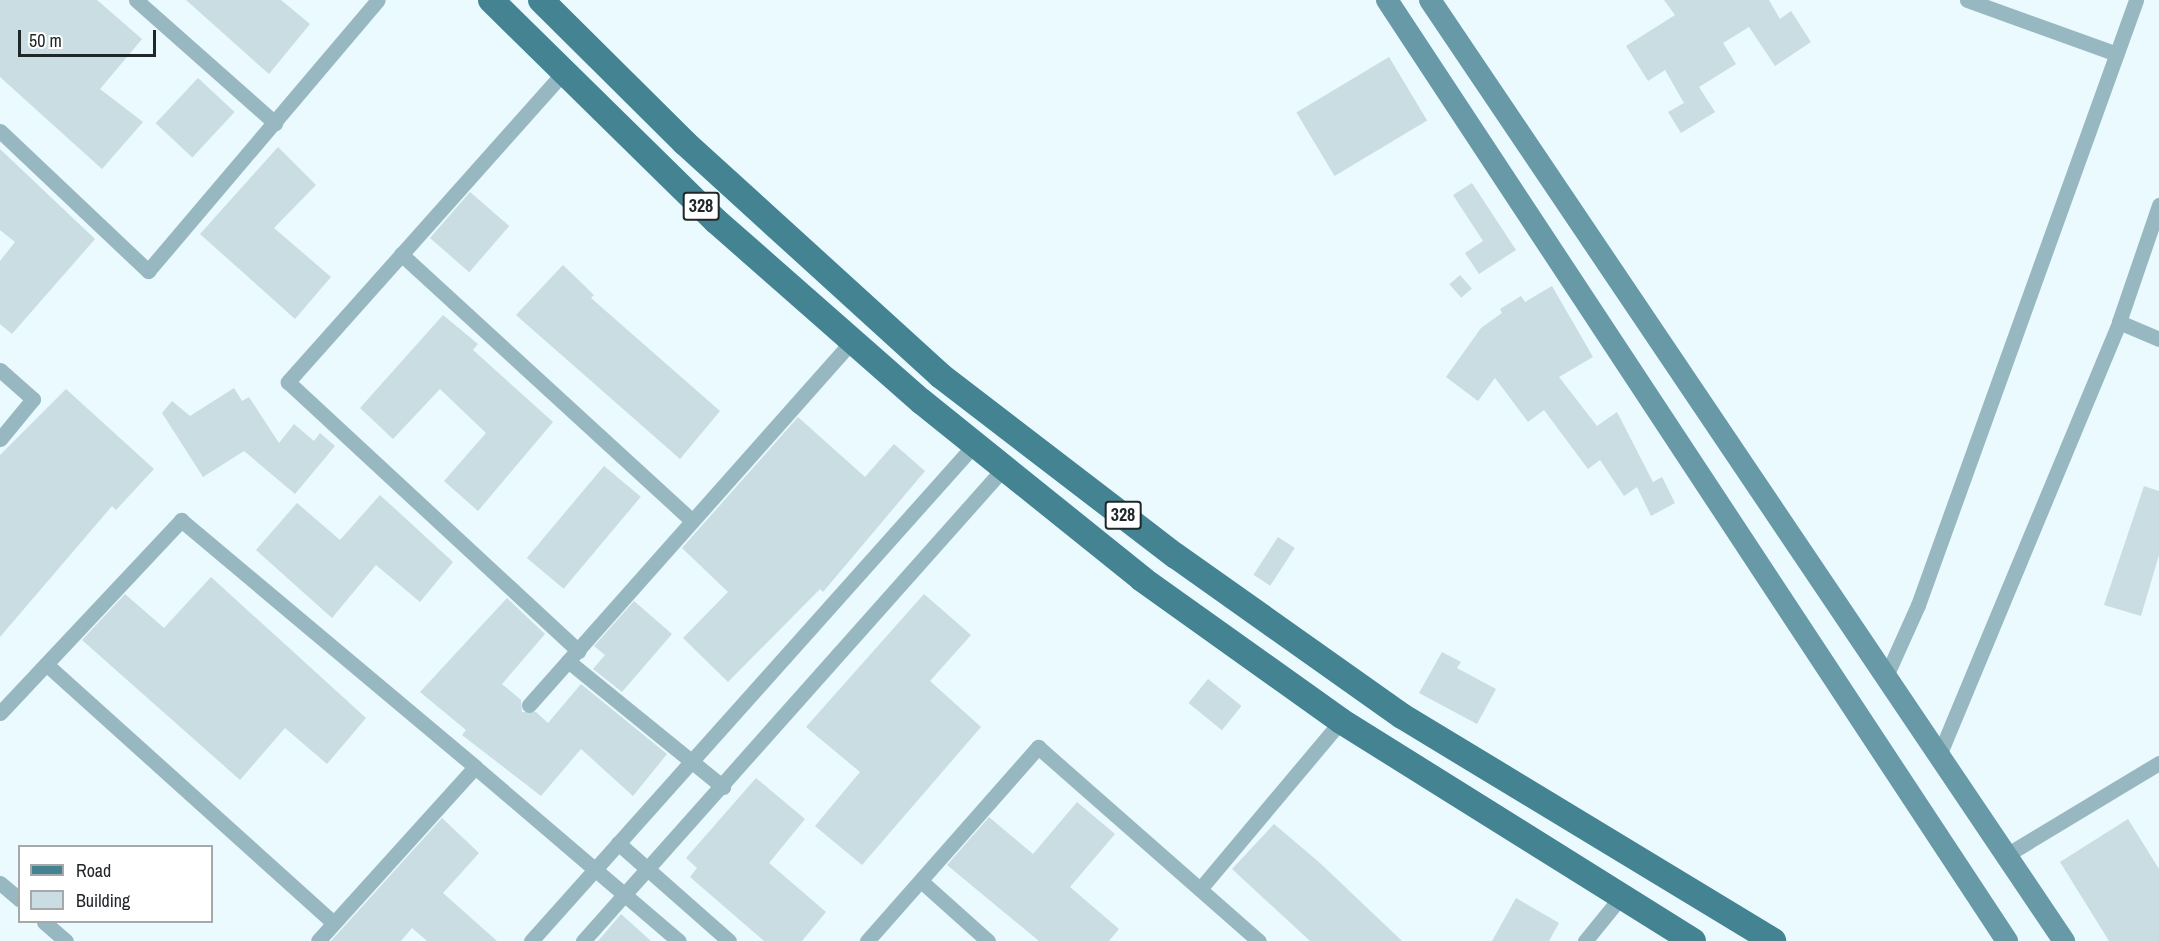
<!DOCTYPE html>
<html>
<head>
<meta charset="utf-8">
<style>
  body { margin:0 }
  #map { position:relative; width:2159px; height:941px; overflow:hidden; background:#eafafe; font-family:"Archivo Narrow",sans-serif }
  div>[style] { position:absolute }
  [style*='--x'] { left:calc(var(--x)*1px); top:calc(var(--y)*1px); width:calc(var(--w)*1px); rotate:calc(var(--a)*1deg) }
  .building>* { inset:0; background:#cadde3; transform-origin:0 0 }
  .minor>* { height:15px; margin:-7.5px; padding:0 7.5px; transform-origin:7.5px; border-radius:7.5px; background:#98b8c1 }
  .secondary>* { height:22px; margin:-11px; padding:0 11px; transform-origin:11px; border-radius:11px; background:#6899a6 }
  .primary>* { height:26px; margin:-13px; padding:0 13px; transform-origin:13px; border-radius:13px; background:#438392 }
  span { translate:-50% -50%; white-space:nowrap; text-align:center; line-height:1.15; -webkit-text-stroke:4.5px #fff; paint-order:stroke }
  .shield-label span { padding:2px 4px; background:#fff; border:2px solid; border-radius:4px; -webkit-text-stroke-width:0 }
  .shield-label { font-size:18px; color:#202729; font-weight:700 }
  .legend { position:absolute; left:18px; top:845px; width:195px; height:78px; box-sizing:border-box; background:#fff; border:2px solid #a6a9a9; margin:0; padding:8px 10px; list-style:none; font-size:18px; color:#202729 }
  .legend li { display:flex; align-items:center; gap:12px; height:30px }
  .legend b { width:30px; border:2px solid #a6a9a9 }
  .scale { position:absolute; left:18px; top:30px; width:138px; height:27px; box-sizing:border-box; border:3px solid #202729; border-top:0; padding-left:8px; font-size:18px; line-height:21px; white-space:nowrap; color:#202729; -webkit-text-stroke:4px #fff; paint-order:stroke }
</style>
</head>
<body>
<div id="map">
  <div class="building">
    <div style="clip-path:polygon(0 0,97px 0,142px 39px,100px 89px,143px 122px,102px 169px,0 77px)"></div>
    <div style="clip-path:polygon(186px 0,281px 0,310px 24px,269px 74px)"></div>
    <div style="clip-path:polygon(1664px 0,1769px 0,1780px 19px,1791px 11px,1811px 42px,1775px 66px,1749px 27px,1723px 43px,1736px 64px,1699px 87px,1715px 112px,1681px 133px,1668px 112px,1684px 103px,1665px 70px,1648px 81px,1626px 46px,1675px 15px)"></div>
    <div style="left:1389px;top:57px;width:74px;height:108px;rotate:59deg"></div>
    <div style="left:198px;top:78px;width:50px;height:62px;rotate:43deg"></div>
    <div style="clip-path:polygon(278px 147px,316px 185px,274px 228px,331px 277px,295px 319px,200px 234px)"></div>
    <div style="clip-path:polygon(0 149px,95px 239px,12px 334px,0 324px,0 261px,15px 242px,0 230px)"></div>
    <div style="clip-path:polygon(1472px 183px,1516px 250px,1479px 274px,1465px 253px,1483px 241px,1453px 195px)"></div>
    <div style="left:470px;top:192px;width:52px;height:61px;rotate:41deg"></div>
    <div style="clip-path:polygon(563px 265px,594px 295px,591px 298px,720px 411px,680px 459px,516px 315px)"></div>
    <div style="left:1460px;top:275px;width:18px;height:14px;rotate:49deg"></div>
    <div style="clip-path:polygon(1552px 286px,1593px 357px,1559px 377px,1597px 426px,1617px 412px,1653px 482px,1662px 477px,1675px 503px,1651px 516px,1637px 487px,1624px 496px,1600px 460px,1588px 469px,1544px 410px,1528px 422px,1495px 378px,1478px 401px,1446px 377px,1481px 328px,1502px 313px,1500px 309px,1521px 296px,1525px 302px)"></div>
    <div style="clip-path:polygon(443px 315px,478px 344px,473px 350px,553px 422px,478px 511px,444px 481px,486px 433px,440px 389px,393px 439px,360px 408px)"></div>
    <div style="clip-path:polygon(234px 388px,242px 401px,249px 397px,279px 443px,294px 424px,314px 441px,320px 433px,335px 446px,295px 494px,244px 451px,203px 477px,162px 413px,172px 401px,190px 416px)"></div>
    <div style="clip-path:polygon(66px 389px,154px 469px,116px 510px,112px 506px,0 637px,0 455px)"></div>
    <div style="clip-path:polygon(798px 417px,865px 477px,894px 444px,925px 471px,823px 592px,820px 589px,728px 682px,683px 638px,728px 592px,682px 548px)"></div>
    <div style="left:604px;top:466px;width:48px;height:120px;rotate:40deg"></div>
    <div style="clip-path:polygon(2144px 486px,2159px 491px,2159px 555px,2141px 616px,2104px 605px)"></div>
    <div style="clip-path:polygon(380px 495px,453px 562px,420px 602px,376px 565px,332px 618px,256px 550px,297px 503px,340px 540px)"></div>
    <div style="left:1278px;top:537px;width:20px;height:45px;rotate:33deg"></div>
    <div style="clip-path:polygon(211px 577px,366px 718px,327px 764px,285px 728px,240px 780px,82px 640px,125px 594px,164px 628px)"></div>
    <div style="clip-path:polygon(924px 594px,971px 635px,930px 681px,981px 727px,862px 865px,815px 826px,860px 772px,806px 727px)"></div>
    <div style="clip-path:polygon(507px 598px,545px 634px,502px 684px,521px 700px,522px 712px,536px 712px,548px 723px,581px 684px,667px 754px,633px 796px,581px 749px,541px 796px,462px 735px,466px 730px,420px 692px)"></div>
    <div style="clip-path:polygon(634px 601px,672px 634px,622px 692px,593px 669px,605px 655px,594px 646px)"></div>
    <div style="clip-path:polygon(1442px 652px,1461px 662px,1457px 668px,1496px 689px,1477px 724px,1419px 693px)"></div>
    <div style="left:1208px;top:679px;width:43px;height:31px;rotate:39deg"></div>
    <div style="clip-path:polygon(756px 778px,805px 819px,769px 863px,826px 912px,802px 941px,764px 941px,690px 877px,697px 868px,686px 858px)"></div>
    <div style="clip-path:polygon(1077px 802px,1115px 834px,1070px 887px,1119px 929px,1109px 941px,1039px 941px,947px 865px,989px 817px,1033px 854px)"></div>
    <div style="clip-path:polygon(442px 818px,479px 853px,443px 893px,497px 941px,427px 941px,412px 928px,401px 941px,331px 941px)"></div>
    <div style="clip-path:polygon(2128px 819px,2159px 869px,2159px 941px,2109px 941px,2060px 862px)"></div>
    <div style="clip-path:polygon(1274px 824px,1320px 863px,1402px 941px,1310px 941px,1232px 869px)"></div>
    <div style="clip-path:polygon(1516px 898px,1559px 923px,1549px 941px,1492px 941px)"></div>
    <div style="clip-path:polygon(621px 914px,651px 941px,598px 941px)"></div>
  </div>
  <div class="minor">
    <div style="--x:136;--y:0;--w:186;--a:41.5"></div>
    <div style="--x:1967;--y:0;--w:159;--a:19.8"></div>
    <div style="--x:563;--y:73;--w:414;--a:131.7"></div>
    <div style="--x:288;--y:382;--w:396;--a:42.8"></div>
    <div style="--x:0;--y:131;--w:204;--a:43.4"></div>
    <div style="--x:148;--y:271;--w:355;--a:-49.7"></div>
    <div style="--x:401;--y:254;--w:395;--a:42.5"></div>
    <div style="--x:2119;--y:322;--w:43;--a:23"></div>
    <div style="--x:0;--y:370;--w:44;--a:41.3"></div>
    <div style="--x:33;--y:399;--w:52;--a:129.5"></div>
    <div style="--x:568;--y:661;--w:200;--a:39.1"></div>
    <div style="--x:46;--y:664;--w:387;--a:42"></div>
    <div style="--x:1887;--y:674;--w:76;--a:-65.8"></div>
    <div style="--x:1918;--y:605;--w:643;--a:-70.18"></div>
    <div style="--x:529;--y:705;--w:487;--a:-48.4"></div>
    <div style="--x:0;--y:713;--w:265;--a:-46.8"></div>
    <div style="--x:181;--y:520;--w:384;--a:40"></div>
    <div style="--x:475;--y:767;--w:234;--a:132.1"></div>
    <div style="--x:1940;--y:753;--w:467;--a:-67.4"></div>
    <div style="--x:2119;--y:322;--w:124;--a:-71.1"></div>
    <div style="--x:475;--y:767;--w:268;--a:40.5"></div>
    <div style="--x:618;--y:843;--w:148;--a:41.4"></div>
    <div style="--x:2008;--y:854;--w:176;--a:-31.1"></div>
    <div style="--x:921;--y:881;--w:90;--a:41.8"></div>
    <div style="--x:0;--y:883;--w:26;--a:40"></div>
    <div style="--x:1200;--y:889;--w:219;--a:-50"></div>
    <div style="--x:44;--y:922;--w:29;--a:41"></div>
    <div style="--x:531;--y:941;--w:665;--a:-48.23"></div>
    <div style="--x:583;--y:941;--w:632;--a:-48.34"></div>
    <div style="--x:867;--y:941;--w:259;--a:-48.6"></div>
    <div style="--x:1038;--y:747;--w:294;--a:41.3"></div>
    <div style="--x:1585;--y:941;--w:55;--a:-50.9"></div>
  </div>
  <div class="secondary">
    <div style="--x:1387;--y:0;--w:1127;--a:56.62"></div>
    <div style="--x:1430;--y:0;--w:1135;--a:56.03"></div>
  </div>
  <div class="primary">
    <div style="--x:491;--y:0;--w:315;--a:44.5"></div>
    <div style="--x:716;--y:221;--w:273;--a:41.3"></div>
    <div style="--x:921;--y:401;--w:284;--a:38.8"></div>
    <div style="--x:1142;--y:579;--w:244;--a:35.5"></div>
    <div style="--x:1341;--y:721;--w:415;--a:32"></div>
    <div style="--x:541;--y:0;--w:203;--a:44.8"></div>
    <div style="--x:685;--y:143;--w:346;--a:42.3"></div>
    <div style="--x:941;--y:376;--w:296;--a:37.5"></div>
    <div style="--x:1176;--y:556;--w:277;--a:35.3"></div>
    <div style="--x:1402;--y:716;--w:434;--a:31.2"></div>
  </div>
  <div class="shield-label">
    <span style="left:701px;top:206px">328</span>
    <span style="left:1123px;top:515px">328</span>
  </div>
  <ul class="legend">
  <li><b style="height:8px;background:#438392"></b>Road</li>
  <li><b style="height:16px;background:#cadde3"></b>Building</li>
  </ul>
  <div class="scale">50 m</div>
</div>
</body>
</html>
